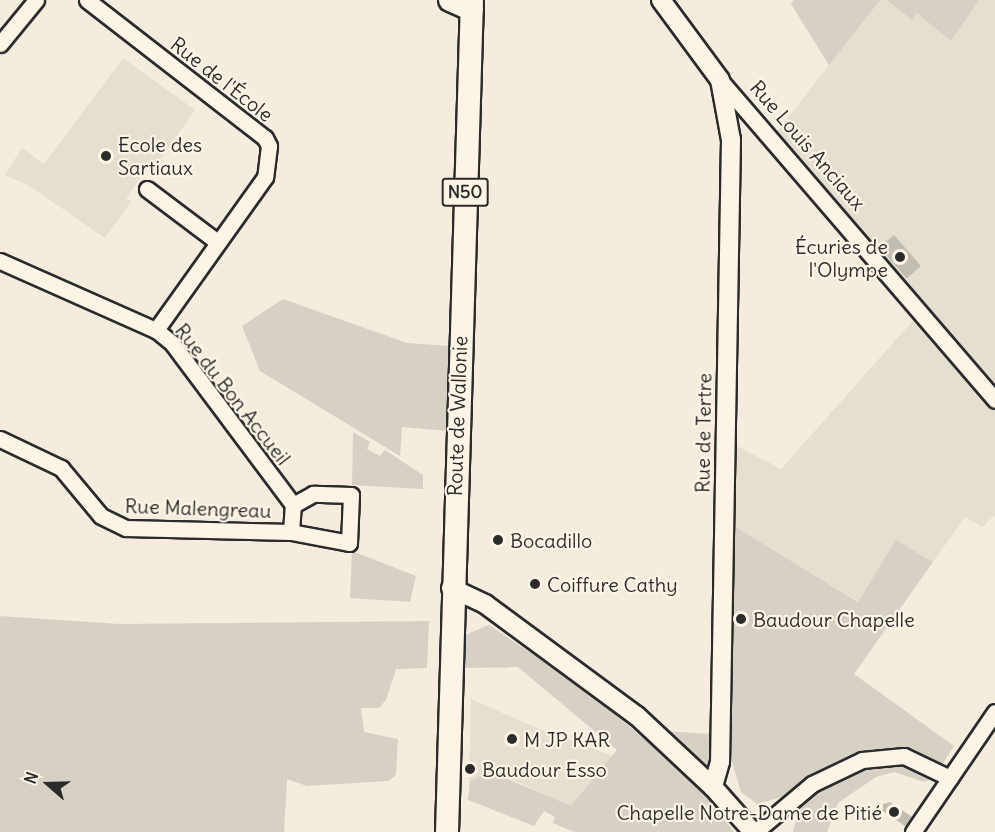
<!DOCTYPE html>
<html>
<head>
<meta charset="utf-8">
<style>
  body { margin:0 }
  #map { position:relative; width:995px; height:832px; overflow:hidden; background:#f4edde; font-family:Delius,sans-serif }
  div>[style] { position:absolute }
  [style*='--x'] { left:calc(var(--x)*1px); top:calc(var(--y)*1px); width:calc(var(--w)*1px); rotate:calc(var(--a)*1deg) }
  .built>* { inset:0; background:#e5dfd0 }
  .green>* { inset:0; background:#d6d1c4 }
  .building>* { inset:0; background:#c2bdb1; transform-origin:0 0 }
  .roads { filter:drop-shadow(2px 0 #2b2b2b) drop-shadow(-2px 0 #2b2b2b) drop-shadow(0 2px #2b2b2b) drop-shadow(0 -2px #2b2b2b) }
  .minor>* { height:15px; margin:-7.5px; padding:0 7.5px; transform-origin:7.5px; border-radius:7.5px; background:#fcf5e5 }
  .tertiary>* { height:18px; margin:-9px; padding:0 9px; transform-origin:9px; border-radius:9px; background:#fcf5e5 }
  .primary>* { height:22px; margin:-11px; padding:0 11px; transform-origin:11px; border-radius:11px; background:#fcf5e5 }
  .dots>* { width:16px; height:16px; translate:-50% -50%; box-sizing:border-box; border:3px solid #fcf5e5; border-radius:50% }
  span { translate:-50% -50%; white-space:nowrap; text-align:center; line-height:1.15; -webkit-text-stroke:4.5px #fcf5e5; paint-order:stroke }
  .shield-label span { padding:2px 4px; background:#fcf5e5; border:2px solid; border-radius:4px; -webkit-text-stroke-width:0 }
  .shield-label { font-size:18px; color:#2b2b2b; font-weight:700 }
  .street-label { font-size:20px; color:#2b2b2b }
  .poi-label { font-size:20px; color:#2b2b2b }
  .left { translate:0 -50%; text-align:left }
  .right { translate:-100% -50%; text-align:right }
  .north { position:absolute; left:18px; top:754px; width:60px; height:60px; -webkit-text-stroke:4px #fcf5e5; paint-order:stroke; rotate:290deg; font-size:16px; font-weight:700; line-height:24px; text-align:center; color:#2b2b2b }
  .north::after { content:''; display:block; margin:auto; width:21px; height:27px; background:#2b2b2b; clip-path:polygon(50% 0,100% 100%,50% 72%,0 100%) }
</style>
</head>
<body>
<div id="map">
  <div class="built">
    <div style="clip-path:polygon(794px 0,995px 0,995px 400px,773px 137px,829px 65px,791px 4px)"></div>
    <div style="clip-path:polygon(123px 58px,195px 110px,155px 167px,150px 164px,126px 198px,131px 202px,105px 238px,28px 185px,5px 175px,22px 148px,44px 164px)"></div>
    <div style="clip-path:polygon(917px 316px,995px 407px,995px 515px,982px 527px,965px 517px,933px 562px,896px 540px,859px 602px,731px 524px,731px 443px,781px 469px)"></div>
    <div style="clip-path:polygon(471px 699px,537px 728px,613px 756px,571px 807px,496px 772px,469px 786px)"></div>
  </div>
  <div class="green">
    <div style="clip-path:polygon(794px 0,880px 0,829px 65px,791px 4px)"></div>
    <div style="clip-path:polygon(887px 0,979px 0,951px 41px,917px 13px,912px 20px)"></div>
    <div style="clip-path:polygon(283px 299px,407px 343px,451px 346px,448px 431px,402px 427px,400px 456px,260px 371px,242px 326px)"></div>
    <div style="clip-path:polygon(353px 432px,370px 442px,367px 449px,380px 456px,385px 450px,423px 475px,423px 489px,352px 485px)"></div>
    <div style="clip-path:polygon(731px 524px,858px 602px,896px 540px,933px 562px,854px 674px,954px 746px,933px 778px,924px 782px,894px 772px,876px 777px,838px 803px,827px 832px,793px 832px,801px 801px,786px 796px,757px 804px,741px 792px,729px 752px)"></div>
    <div style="clip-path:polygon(352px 551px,416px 576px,410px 602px,350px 598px)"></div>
    <div style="clip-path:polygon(0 616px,119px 624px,429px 621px,427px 668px,396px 669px,386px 700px,379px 708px,361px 708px,364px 732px,398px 739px,396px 775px,388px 781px,307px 786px,287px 779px,284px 832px,0 832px)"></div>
    <div style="clip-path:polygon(489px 625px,589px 692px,701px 787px,734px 832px,574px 832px,553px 823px,555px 817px,544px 811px,534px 826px,468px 800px,470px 781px,491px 772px,571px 806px,617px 750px,518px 667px,461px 668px,465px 635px)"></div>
    <div style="clip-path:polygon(664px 731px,712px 734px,712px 763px,700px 767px)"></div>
  </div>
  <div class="building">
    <div style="left:894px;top:235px;width:41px;height:19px;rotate:49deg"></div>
    <div style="clip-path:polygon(890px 802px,912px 817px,905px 826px,883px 811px,883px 804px)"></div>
  </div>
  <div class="roads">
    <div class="minor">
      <div style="--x:87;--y:0;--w:225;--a:37.8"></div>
      <div style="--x:265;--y:138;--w:9;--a:63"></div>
      <div style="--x:269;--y:146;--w:31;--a:97"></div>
      <div style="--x:265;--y:177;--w:188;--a:125.5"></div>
      <div style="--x:0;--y:44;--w:57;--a:-50.7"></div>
      <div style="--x:720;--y:80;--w:422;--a:49.3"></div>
      <div style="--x:147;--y:189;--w:86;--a:37"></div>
      <div style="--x:0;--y:261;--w:171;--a:23.9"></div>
      <div style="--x:156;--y:330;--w:21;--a:39"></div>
      <div style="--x:172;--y:343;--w:202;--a:53.2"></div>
      <div style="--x:0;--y:439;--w:68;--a:25.4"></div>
      <div style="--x:61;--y:468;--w:62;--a:50.2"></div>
      <div style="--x:101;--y:516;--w:28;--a:26"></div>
      <div style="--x:126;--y:528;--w:165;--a:1.4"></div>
      <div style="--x:291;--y:532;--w:27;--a:-86"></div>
      <div style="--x:291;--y:532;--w:59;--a:10.7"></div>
      <div style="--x:349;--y:543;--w:48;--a:-87.6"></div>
      <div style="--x:351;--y:495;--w:38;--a:-178"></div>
      <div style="--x:313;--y:494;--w:23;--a:151"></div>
      <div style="--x:755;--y:832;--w:75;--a:-40.1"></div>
      <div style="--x:812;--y:784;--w:55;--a:-25.6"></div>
      <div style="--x:862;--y:760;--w:42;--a:-5.4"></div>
      <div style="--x:904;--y:756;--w:51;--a:25.6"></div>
      <div style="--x:913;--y:832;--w:145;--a:-55.7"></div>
    </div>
    <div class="tertiary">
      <div style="--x:661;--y:0;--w:99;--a:53.6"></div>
      <div style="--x:720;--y:80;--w:61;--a:79.6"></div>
      <div style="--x:731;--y:140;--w:622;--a:91.01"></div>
      <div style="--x:720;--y:762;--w:26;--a:106"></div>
      <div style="--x:451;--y:588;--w:38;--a:25"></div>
      <div style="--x:485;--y:604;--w:189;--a:36.4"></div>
      <div style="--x:637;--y:716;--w:104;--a:43.1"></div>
      <div style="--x:713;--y:787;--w:60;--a:48.4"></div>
    </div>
    <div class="primary">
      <div style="--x:450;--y:0;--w:24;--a:24"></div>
      <div style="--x:447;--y:832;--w:832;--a:-88.28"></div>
    </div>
  </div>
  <div class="dots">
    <div style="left:106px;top:156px;background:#2b2b2b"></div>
    <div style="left:900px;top:257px;background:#2b2b2b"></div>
    <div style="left:498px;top:540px;background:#2b2b2b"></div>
    <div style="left:535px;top:584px;background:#2b2b2b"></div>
    <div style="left:741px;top:619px;background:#2b2b2b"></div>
    <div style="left:512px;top:739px;background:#2b2b2b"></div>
    <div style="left:470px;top:769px;background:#2b2b2b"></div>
    <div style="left:894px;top:812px;background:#2b2b2b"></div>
  </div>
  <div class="shield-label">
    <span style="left:465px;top:192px">N50</span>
  </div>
  <div class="street-label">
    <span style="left:222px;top:79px;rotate:38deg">Rue de l'École</span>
    <span style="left:808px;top:145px;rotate:49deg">Rue Louis Anciaux</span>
    <span style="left:233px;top:394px;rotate:52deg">Rue du Bon Accueil</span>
    <span style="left:457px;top:416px;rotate:-88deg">Route de Wallonie</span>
    <span style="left:703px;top:433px;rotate:-89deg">Rue de Tertre</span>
    <span style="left:198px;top:508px;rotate:2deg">Rue Malengreau</span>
  </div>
  <div class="poi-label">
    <span class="left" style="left:118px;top:156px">Ecole des<br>Sartiaux</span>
    <span class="right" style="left:888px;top:258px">Écuries de<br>l'Olympe</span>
    <span class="left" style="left:510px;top:540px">Bocadillo</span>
    <span class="left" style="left:547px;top:584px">Coiffure Cathy</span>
    <span class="left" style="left:753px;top:619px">Baudour Chapelle</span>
    <span class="left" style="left:524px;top:739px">M JP KAR</span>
    <span class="left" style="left:482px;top:769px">Baudour Esso</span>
    <span class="right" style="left:882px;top:812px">Chapelle Notre-Dame de Pitié</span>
  </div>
  <div class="north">N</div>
</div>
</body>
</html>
